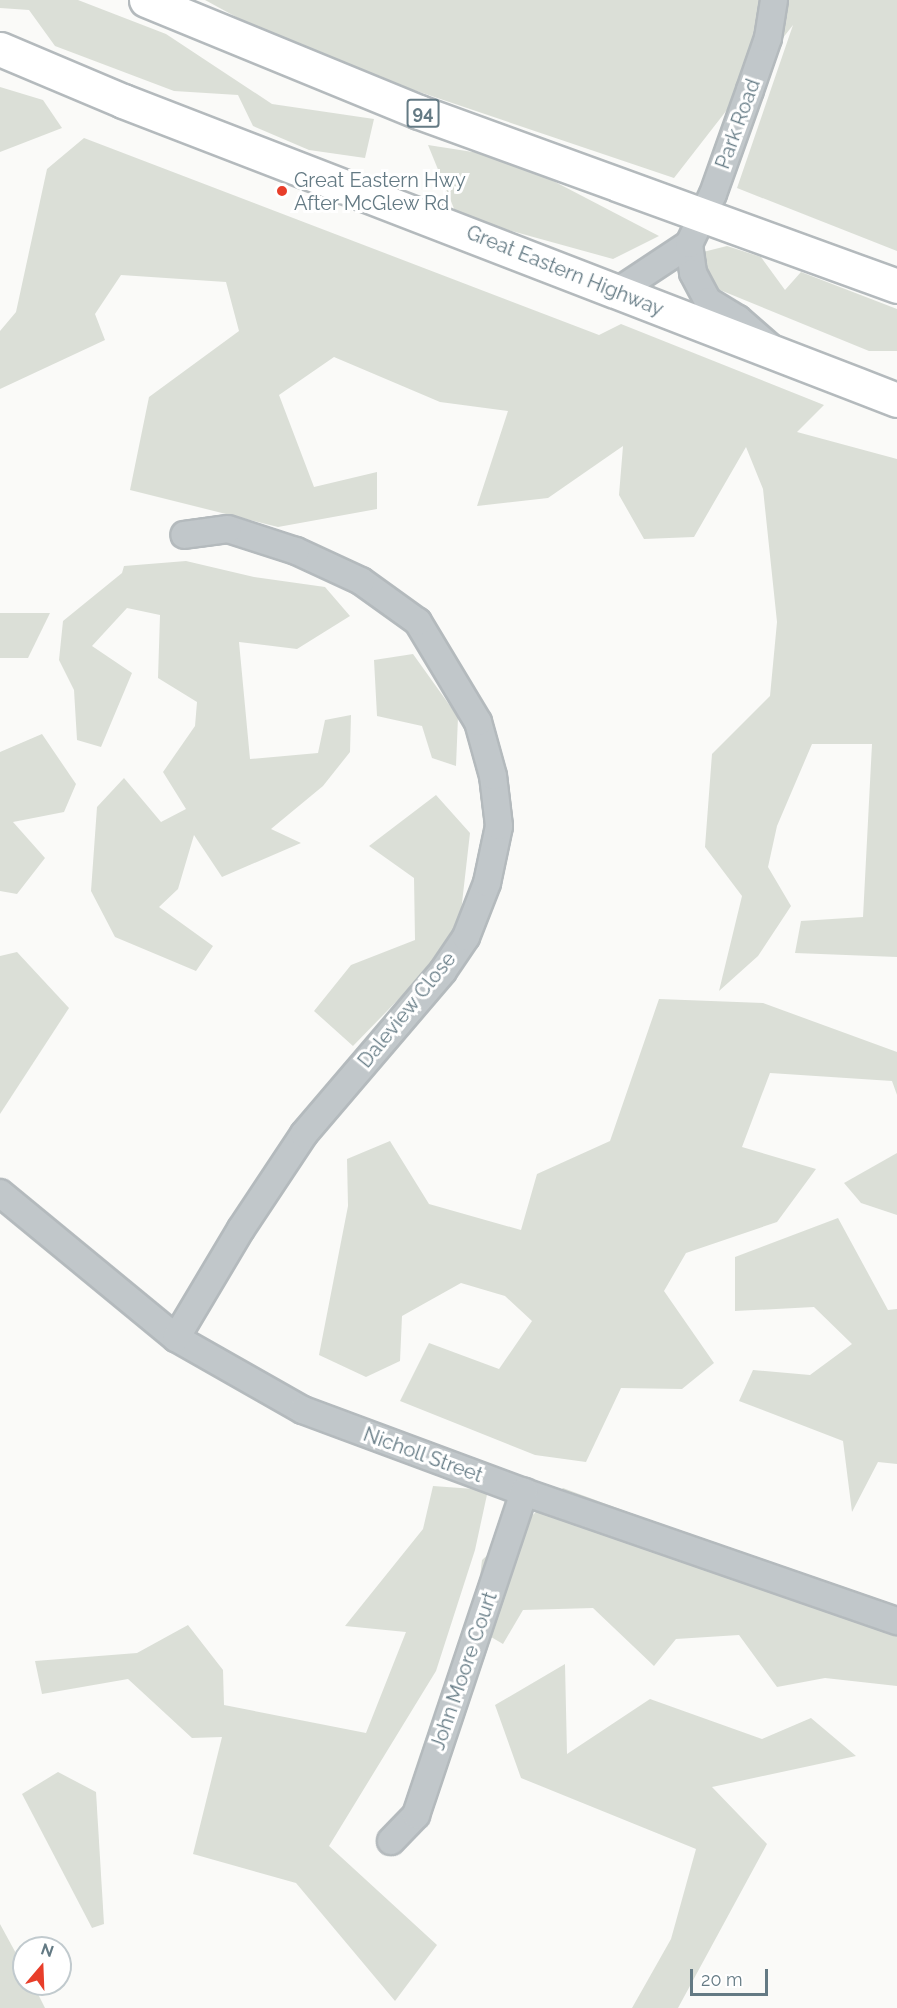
<!DOCTYPE html>
<html>
<head>
<meta charset="utf-8">
<style>
  body { margin:0 }
  #map { position:relative; width:897px; height:2008px; overflow:hidden; background:#fafaf8; font-family:Raleway,sans-serif }
  div>[style] { position:absolute }
  [style*='--x'] { left:calc(var(--x)*1px); top:calc(var(--y)*1px); width:calc(var(--w)*1px); rotate:calc(var(--a)*1deg) }
  .green>* { inset:0; background:#dbdfd7 }
  .roads { filter:drop-shadow(2px 0 #b4babd) drop-shadow(-2px 0 #b4babd) drop-shadow(0 2px #b4babd) drop-shadow(0 -2px #b4babd) }
  .minor>* { height:26px; margin:-13px; padding:0 13px; transform-origin:13px; border-radius:13px; background:#c1c7ca }
  .highway>* { height:33px; margin:-16.5px; padding:0 16.5px; transform-origin:16.5px; border-radius:16.5px; background:#fff }
  .dots>* { width:16px; height:16px; translate:-50% -50%; box-sizing:border-box; border:3px solid #fff; border-radius:50% }
  span { translate:-50% -50%; white-space:nowrap; text-align:center; line-height:1.15; -webkit-text-stroke:6px #fff; paint-order:stroke }
  .shield-label span { padding:2px 4px; background:#fff; border:2px solid; border-radius:4px; -webkit-text-stroke-width:0 }
  .shield-label { font-size:18px; color:#647a84; font-weight:700 }
  .street-label { font-size:20px; color:#647a84 }
  .poi-label { font-size:20px; color:#647a84 }
  .left { translate:0 -50%; text-align:left }
  .north { position:absolute; left:12px; top:1936px; width:60px; height:60px; box-sizing:border-box; background:#fff; border:2px solid #c1cace; border-radius:50%; rotate:19deg; font-size:16px; font-weight:700; line-height:24px; text-align:center; color:#647a84 }
  .north::after { content:''; display:block; margin:auto; width:21px; height:27px; background:#e83e2a; clip-path:polygon(50% 0,100% 100%,50% 72%,0 100%) }
  .scale { position:absolute; left:690px; top:1969px; width:78px; height:27px; box-sizing:border-box; border:3px solid #647a84; border-top:0; padding-left:8px; font-size:18px; line-height:21px; white-space:nowrap; color:#647a84; -webkit-text-stroke:4px #fff; paint-order:stroke }
</style>
</head>
<body>
<div id="map">
  <div class="green">
    <div style="clip-path:polygon(0 0,78px 0,166px 34px,272px 104px,374px 119px,365px 158px,309px 150px,253px 126px,238px 95px,174px 91px,55px 46px,29px 10px,0 8px)"></div>
    <div style="clip-path:polygon(205px 0,897px 0,897px 251px,737px 188px,793px 25px,674px 178px,301px 52px)"></div>
    <div style="clip-path:polygon(0 87px,43px 100px,62px 128px,0 152px)"></div>
    <div style="clip-path:polygon(84px 138px,599px 335px,621px 324px,824px 405px,797px 432px,897px 459px,897px 957px,795px 953px,801px 921px,863px 917px,872px 744px,812px 744px,777px 826px,768px 867px,791px 906px,758px 956px,719px 991px,742px 896px,705px 847px,712px 754px,770px 696px,777px 622px,763px 489px,746px 447px,694px 537px,644px 539px,619px 495px,623px 446px,548px 498px,477px 506px,508px 411px,440px 402px,334px 357px,279px 395px,314px 487px,377px 472px,377px 509px,278px 527px,130px 490px,149px 397px,239px 331px,226px 282px,121px 275px,95px 314px,105px 340px,0 389px,0 331px,16px 312px,47px 169px)"></div>
    <div style="clip-path:polygon(428px 145px,492px 155px,538px 173px,659px 236px,613px 259px,457px 216px)"></div>
    <div style="clip-path:polygon(727px 246px,761px 257px,785px 290px,801px 272px,897px 309px,897px 351px,869px 351px,698px 281px,703px 252px)"></div>
    <div style="clip-path:polygon(186px 561px,254px 577px,325px 587px,350px 616px,297px 649px,239px 642px,250px 759px,318px 753px,325px 720px,351px 715px,350px 752px,323px 786px,271px 829px,301px 843px,222px 877px,194px 835px,178px 889px,159px 907px,213px 946px,196px 971px,115px 937px,91px 891px,97px 807px,124px 778px,161px 822px,186px 809px,163px 772px,195px 726px,197px 702px,158px 678px,160px 615px,127px 608px,92px 646px,132px 673px,101px 747px,77px 740px,74px 690px,59px 660px,63px 621px,122px 573px,124px 566px)"></div>
    <div style="clip-path:polygon(0 613px,50px 613px,28px 658px,0 658px)"></div>
    <div style="clip-path:polygon(413px 654px,458px 717px,456px 766px,432px 758px,422px 726px,377px 716px,374px 660px)"></div>
    <div style="clip-path:polygon(42px 734px,76px 784px,64px 812px,13px 822px,45px 858px,17px 894px,0 891px,0 752px)"></div>
    <div style="clip-path:polygon(436px 795px,470px 833px,458px 938px,353px 1046px,314px 1011px,351px 965px,415px 940px,414px 878px,369px 846px)"></div>
    <div style="clip-path:polygon(17px 952px,69px 1008px,0 1114px,0 956px)"></div>
    <div style="clip-path:polygon(659px 999px,763px 1003px,897px 1052px,897px 1095px,892px 1081px,770px 1073px,742px 1147px,816px 1169px,777px 1222px,686px 1253px,664px 1291px,714px 1363px,682px 1389px,621px 1388px,586px 1462px,535px 1455px,400px 1401px,429px 1343px,499px 1369px,532px 1321px,505px 1296px,461px 1283px,402px 1316px,400px 1361px,366px 1377px,319px 1355px,348px 1206px,347px 1159px,390px 1141px,429px 1204px,521px 1230px,537px 1174px,610px 1141px)"></div>
    <div style="clip-path:polygon(897px 1153px,897px 1215px,861px 1203px,844px 1183px)"></div>
    <div style="clip-path:polygon(838px 1218px,888px 1310px,897px 1309px,897px 1464px,878px 1462px,852px 1512px,843px 1441px,739px 1401px,753px 1370px,810px 1375px,852px 1344px,814px 1307px,735px 1311px,735px 1257px)"></div>
    <div style="clip-path:polygon(433px 1486px,488px 1490px,475px 1550px,436px 1671px,329px 1846px,437px 1945px,395px 2001px,296px 1883px,193px 1854px,222px 1737px,192px 1738px,128px 1679px,42px 1694px,35px 1661px,137px 1653px,188px 1625px,223px 1670px,224px 1705px,366px 1733px,406px 1632px,345px 1626px,423px 1529px)"></div>
    <div style="clip-path:polygon(563px 1488px,671px 1528px,788px 1583px,897px 1615px,897px 1686px,825px 1678px,777px 1687px,739px 1635px,676px 1639px,654px 1666px,593px 1608px,523px 1610px,503px 1644px,474px 1627px,482px 1560px)"></div>
    <div style="clip-path:polygon(565px 1664px,567px 1754px,650px 1699px,762px 1739px,811px 1718px,856px 1756px,712px 1787px,767px 1844px,678px 2008px,632px 2008px,671px 1939px,696px 1849px,521px 1778px,495px 1705px)"></div>
    <div style="clip-path:polygon(58px 1772px,96px 1792px,104px 1924px,92px 1928px,22px 1794px)"></div>
    <div style="clip-path:polygon(0 1924px,24px 1968px,24px 1984px,33px 1984px,45px 2008px,0 2008px)"></div>
  </div>
  <div class="roads">
    <div class="minor">
      <div style="--x:689;--y:244;--w:29;--a:82"></div>
      <div style="--x:693;--y:273;--w:32;--a:62"></div>
      <div style="--x:708;--y:301;--w:35;--a:31"></div>
      <div style="--x:738;--y:319;--w:41;--a:41.1"></div>
      <div style="--x:615;--y:293;--w:89;--a:-33.5"></div>
      <div style="--x:689;--y:244;--w:55;--a:-64.4"></div>
      <div style="--x:713;--y:194;--w:110;--a:-70.4"></div>
      <div style="--x:750;--y:90;--w:55;--a:-70.9"></div>
      <div style="--x:768;--y:38;--w:38;--a:-81"></div>
      <div style="--x:0;--y:1193;--w:228;--a:39.5"></div>
      <div style="--x:176;--y:1338;--w:146;--a:29.6"></div>
      <div style="--x:303;--y:1410;--w:236;--a:20.4"></div>
      <div style="--x:524;--y:1492;--w:395;--a:19.1"></div>
      <div style="--x:176;--y:1338;--w:127;--a:-59.2"></div>
      <div style="--x:241;--y:1229;--w:114;--a:-56.4"></div>
      <div style="--x:304;--y:1134;--w:214;--a:-49.5"></div>
      <div style="--x:443;--y:971;--w:41;--a:-55.9"></div>
      <div style="--x:466;--y:937;--w:58;--a:-68.7"></div>
      <div style="--x:487;--y:883;--w:58;--a:-78.1"></div>
      <div style="--x:499;--y:826;--w:50;--a:-96.8"></div>
      <div style="--x:493;--y:776;--w:56;--a:-105.5"></div>
      <div style="--x:478;--y:722;--w:117;--a:-121"></div>
      <div style="--x:418;--y:622;--w:70;--a:-144.3"></div>
      <div style="--x:361;--y:581;--w:72;--a:-155.2"></div>
      <div style="--x:296;--y:551;--w:71;--a:-162.1"></div>
      <div style="--x:228;--y:529;--w:44;--a:172.2"></div>
      <div style="--x:391;--y:1841;--w:36;--a:-46"></div>
      <div style="--x:416;--y:1815;--w:341;--a:-71.5"></div>
    </div>
    <div class="highway">
      <div style="--x:146;--y:0;--w:295;--a:22.3"></div>
      <div style="--x:419;--y:112;--w:509;--a:20"></div>
      <div style="--x:0;--y:49;--w:134;--a:22.9"></div>
      <div style="--x:123;--y:101;--w:830;--a:21.12"></div>
    </div>
  </div>
  <div class="dots">
    <div style="left:282px;top:191px;background:#e83e2a"></div>
  </div>
  <div class="shield-label">
    <span style="left:423px;top:113px">94</span>
  </div>
  <div class="street-label">
    <span style="left:738px;top:124px;rotate:-70deg">Park Road</span>
    <span style="left:565px;top:271px;rotate:22deg">Great Eastern Highway</span>
    <span style="left:407px;top:1010px;rotate:-51deg">Daleview Close</span>
    <span style="left:423px;top:1455px;rotate:20deg">Nicholl Street</span>
    <span style="left:464px;top:1671px;rotate:-71deg">John Moore Court</span>
  </div>
  <div class="poi-label">
    <span class="left" style="left:294px;top:192px">Great Eastern Hwy<br>After McGlew Rd</span>
  </div>
  <div class="north">N</div>
  <div class="scale">20 m</div>
</div>
</body>
</html>
